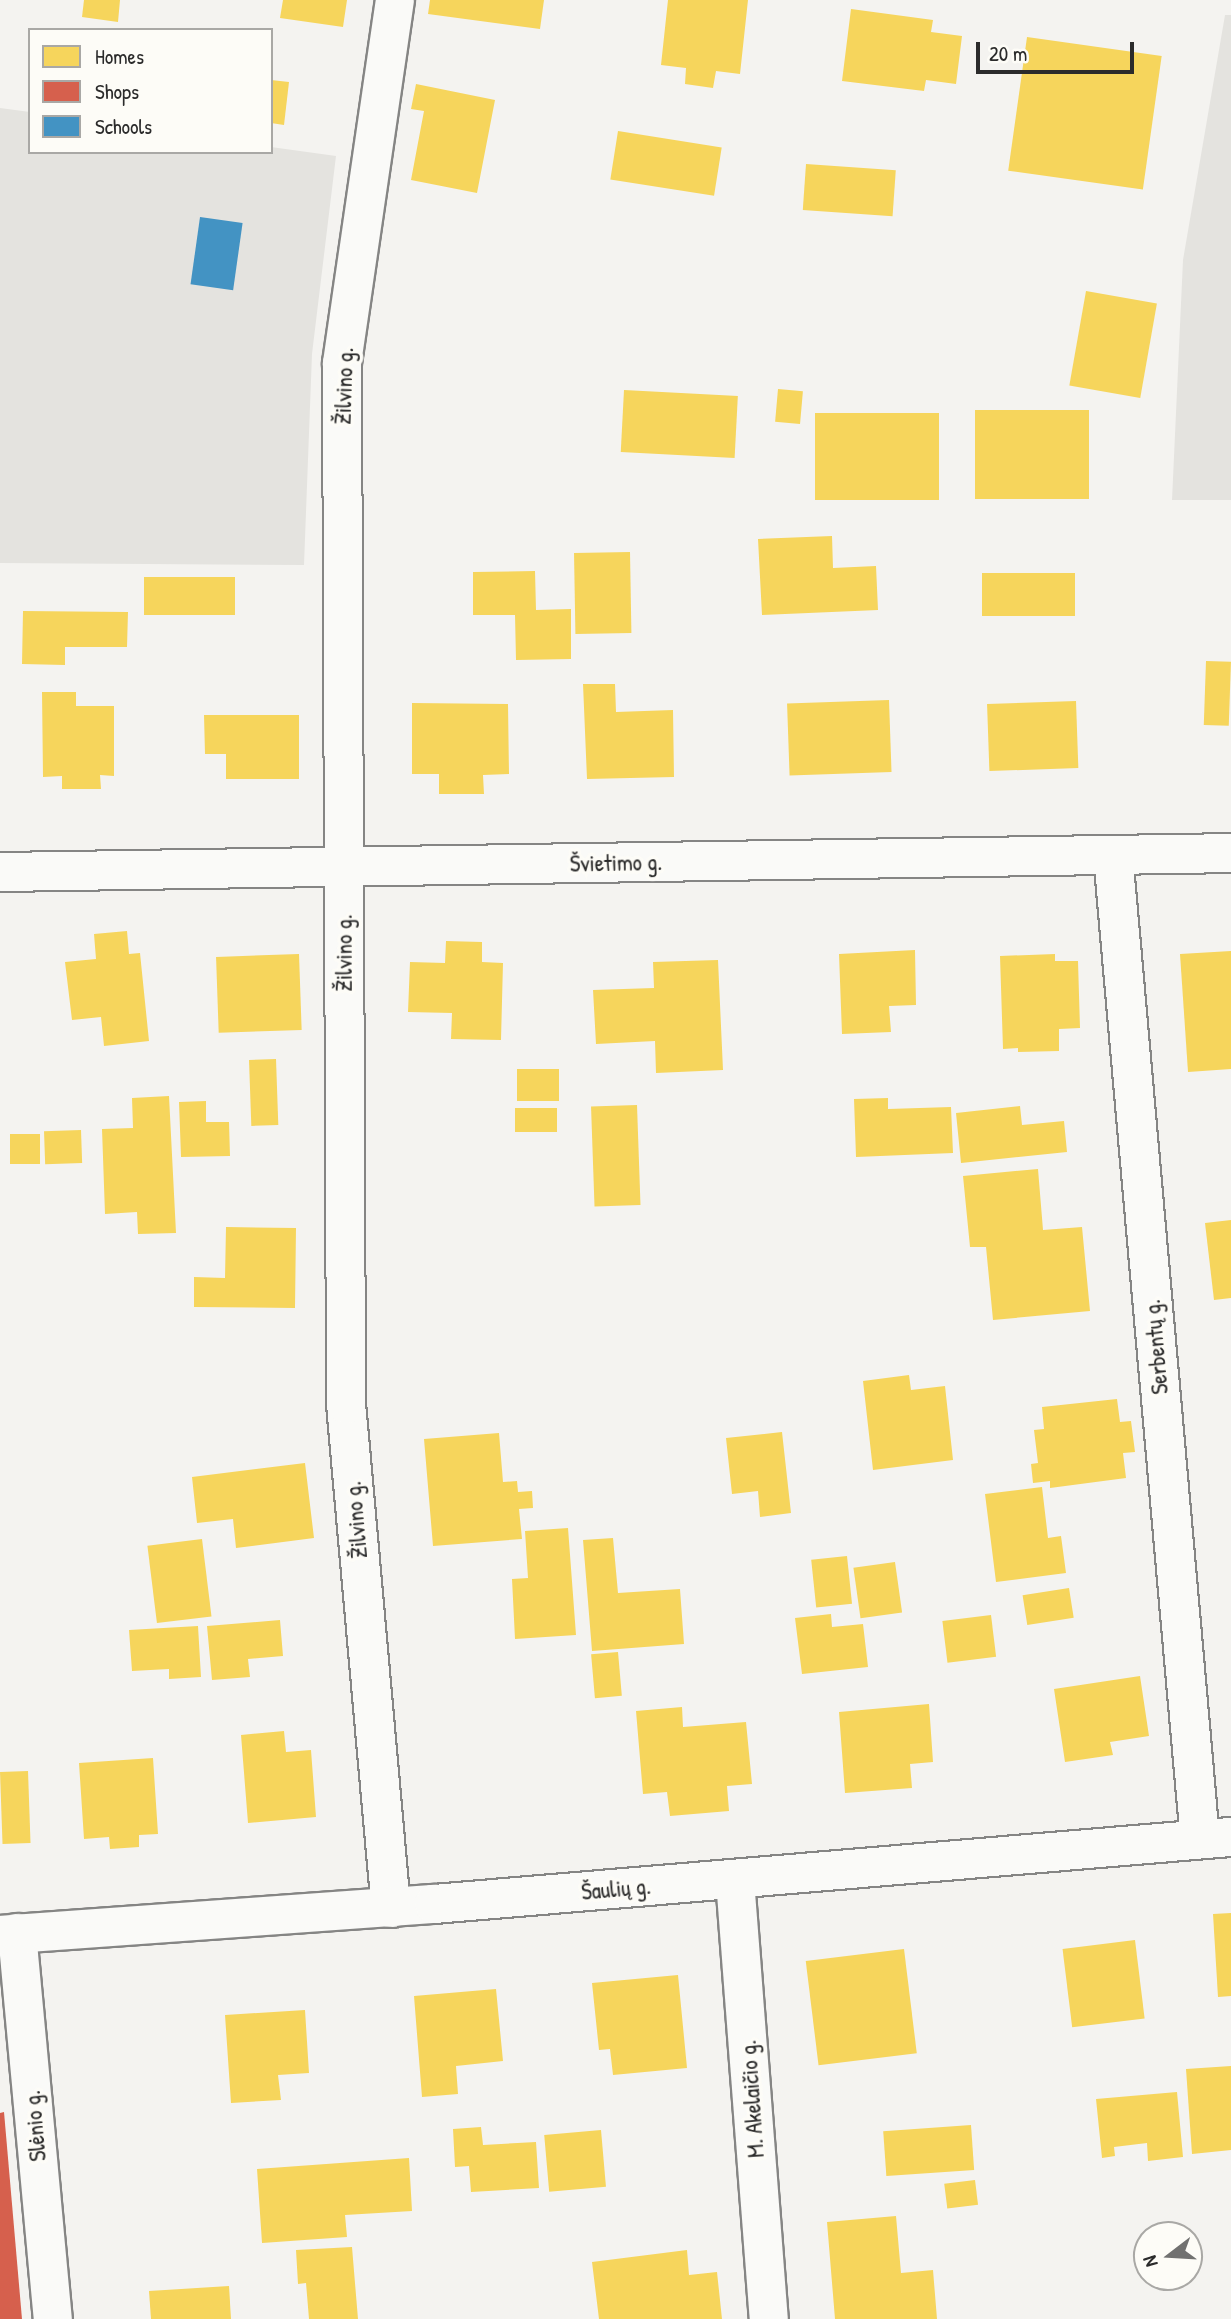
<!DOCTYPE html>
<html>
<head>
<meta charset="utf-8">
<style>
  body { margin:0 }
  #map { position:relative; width:1231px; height:2319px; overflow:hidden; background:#f4f3f0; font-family:"Patrick Hand",sans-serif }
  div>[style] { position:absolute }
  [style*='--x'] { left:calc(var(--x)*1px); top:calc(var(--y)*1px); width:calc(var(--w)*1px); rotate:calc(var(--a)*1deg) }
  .built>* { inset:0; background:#e4e3df }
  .homes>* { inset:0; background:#f6d55c; transform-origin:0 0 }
  .shops>* { inset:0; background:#d6604d }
  .schools>* { inset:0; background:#4393c3; transform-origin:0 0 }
  .roads { filter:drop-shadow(2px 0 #858584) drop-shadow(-2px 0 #858584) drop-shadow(0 2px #858584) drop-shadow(0 -2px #858584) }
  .minor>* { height:38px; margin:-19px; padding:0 19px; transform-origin:19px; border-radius:19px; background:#fafaf8 }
  .tertiary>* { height:38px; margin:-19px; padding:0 19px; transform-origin:19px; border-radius:19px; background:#fafaf8 }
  span { translate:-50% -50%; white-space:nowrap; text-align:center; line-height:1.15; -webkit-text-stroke:7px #fdfcf7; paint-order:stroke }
  .street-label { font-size:23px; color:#2b2b2b }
  .legend { position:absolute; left:28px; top:28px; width:245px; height:126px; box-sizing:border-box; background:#fdfcf7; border:2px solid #a9a8a5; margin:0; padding:9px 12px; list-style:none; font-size:21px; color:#2b2b2b }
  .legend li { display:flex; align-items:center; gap:14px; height:35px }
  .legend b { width:35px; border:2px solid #a9a8a5 }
  .north { position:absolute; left:1133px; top:2221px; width:70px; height:70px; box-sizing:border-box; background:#fdfcf7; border:2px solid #a9a8a5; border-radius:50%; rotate:253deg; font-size:19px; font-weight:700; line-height:28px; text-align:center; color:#2b2b2b }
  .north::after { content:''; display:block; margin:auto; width:24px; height:32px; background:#717170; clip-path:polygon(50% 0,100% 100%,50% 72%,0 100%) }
  .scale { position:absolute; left:976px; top:42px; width:158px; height:32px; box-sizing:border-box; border:4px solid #2b2b2b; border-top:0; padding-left:9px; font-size:21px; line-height:24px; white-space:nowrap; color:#2b2b2b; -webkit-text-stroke:5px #fdfcf7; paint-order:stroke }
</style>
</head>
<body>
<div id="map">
  <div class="built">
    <div style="clip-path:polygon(1225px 15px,1231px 15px,1231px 500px,1172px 500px,1183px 260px)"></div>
    <div style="clip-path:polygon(0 108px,30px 112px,30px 152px,271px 152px,271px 147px,336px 156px,312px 354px,304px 565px,0 563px)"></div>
  </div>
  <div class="homes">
    <div style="clip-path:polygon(84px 0,120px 0,118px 22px,82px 17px)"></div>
    <div style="clip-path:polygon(283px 0,347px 0,343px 27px,280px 18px)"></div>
    <div style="clip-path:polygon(430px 0,544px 0,540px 29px,428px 14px)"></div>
    <div style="clip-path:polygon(668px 0,748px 0,740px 74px,716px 71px,713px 88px,685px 84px,686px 68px,661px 65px)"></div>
    <div style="clip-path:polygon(851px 9px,933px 20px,931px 32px,962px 36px,956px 84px,926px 80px,924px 91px,842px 81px)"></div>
    <div style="left:1027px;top:37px;width:136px;height:135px;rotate:8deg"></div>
    <div style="clip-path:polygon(271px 80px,289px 82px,284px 125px,271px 123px)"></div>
    <div style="clip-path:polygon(416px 84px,495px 100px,477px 193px,411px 180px,424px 111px,411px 109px)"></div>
    <div style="left:618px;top:131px;width:105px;height:49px;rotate:9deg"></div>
    <div style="left:806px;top:164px;width:90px;height:46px;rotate:4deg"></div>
    <div style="left:1086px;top:291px;width:72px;height:96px;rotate:10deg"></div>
    <div style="left:778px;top:389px;width:25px;height:33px;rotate:5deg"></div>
    <div style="left:624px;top:390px;width:114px;height:62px;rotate:3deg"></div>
    <div style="left:975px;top:410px;width:114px;height:89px"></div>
    <div style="left:815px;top:413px;width:124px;height:87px"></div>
    <div style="clip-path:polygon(832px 536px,833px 568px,876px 566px,878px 610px,762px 615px,758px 539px)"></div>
    <div style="left:630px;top:552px;width:81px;height:56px;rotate:89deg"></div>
    <div style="clip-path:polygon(535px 571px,536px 610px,571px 609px,571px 659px,516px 660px,515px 615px,473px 615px,473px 572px)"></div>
    <div style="left:982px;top:573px;width:93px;height:43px"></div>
    <div style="left:235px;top:577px;width:38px;height:91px;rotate:90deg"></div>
    <div style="clip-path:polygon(23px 611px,128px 612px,127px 647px,65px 647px,65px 665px,22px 664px)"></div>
    <div style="left:1206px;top:661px;width:25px;height:64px;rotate:2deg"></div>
    <div style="clip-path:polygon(583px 684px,615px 684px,616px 712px,673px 710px,674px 777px,587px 779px)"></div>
    <div style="clip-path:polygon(42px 692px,76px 692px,76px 706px,114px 706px,114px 776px,100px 775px,101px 789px,62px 789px,62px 776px,43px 777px)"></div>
    <div style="left:889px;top:700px;width:72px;height:102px;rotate:88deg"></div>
    <div style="left:1076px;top:701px;width:67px;height:89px;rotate:88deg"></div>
    <div style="clip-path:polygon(412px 703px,508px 704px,509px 774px,483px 775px,484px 794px,439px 794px,439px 774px,412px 774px)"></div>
    <div style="clip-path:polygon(204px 715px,299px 715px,299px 779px,226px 779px,226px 754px,205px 754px)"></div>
    <div style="clip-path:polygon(127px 931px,129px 954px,140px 953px,149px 1041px,104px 1046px,101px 1017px,72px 1020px,65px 962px,96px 959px,94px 934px)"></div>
    <div style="clip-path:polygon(446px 941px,482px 942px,482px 962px,503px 963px,501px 1040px,451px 1039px,452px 1013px,408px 1012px,410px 962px,445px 963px)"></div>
    <div style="clip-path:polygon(915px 950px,916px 1005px,889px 1006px,891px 1032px,842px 1034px,839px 954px)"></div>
    <div style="clip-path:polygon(1231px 951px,1231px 1069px,1188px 1072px,1180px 954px)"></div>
    <div style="left:299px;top:954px;width:76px;height:83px;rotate:88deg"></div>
    <div style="clip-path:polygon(1055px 954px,1055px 961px,1078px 961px,1080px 1028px,1059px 1029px,1059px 1051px,1018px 1052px,1018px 1048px,1003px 1049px,1000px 956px)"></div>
    <div style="clip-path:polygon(718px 960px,723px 1070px,656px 1073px,655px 1041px,596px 1044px,593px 990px,654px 988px,653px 962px)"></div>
    <div style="left:276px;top:1059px;width:66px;height:27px;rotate:88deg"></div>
    <div style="left:517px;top:1069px;width:42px;height:32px"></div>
    <div style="clip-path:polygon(169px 1096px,176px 1233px,138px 1234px,137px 1212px,105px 1214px,102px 1129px,133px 1128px,132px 1098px)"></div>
    <div style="clip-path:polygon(888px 1098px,888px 1109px,951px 1107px,953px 1153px,856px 1157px,854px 1099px)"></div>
    <div style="clip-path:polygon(206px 1101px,206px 1122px,229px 1122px,230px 1156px,181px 1157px,179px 1102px)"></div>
    <div style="left:637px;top:1105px;width:100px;height:46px;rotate:88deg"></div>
    <div style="clip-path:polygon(1020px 1106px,1022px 1125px,1064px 1121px,1067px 1152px,961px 1163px,956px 1113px)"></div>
    <div style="left:515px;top:1108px;width:42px;height:24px"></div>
    <div style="left:81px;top:1130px;width:33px;height:37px;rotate:88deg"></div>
    <div style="left:10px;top:1134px;width:30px;height:30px"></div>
    <div style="clip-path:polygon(1038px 1169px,1043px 1230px,1082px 1227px,1090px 1311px,993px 1320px,986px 1247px,970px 1247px,963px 1176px)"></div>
    <div style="clip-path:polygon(1231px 1220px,1231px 1298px,1214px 1300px,1205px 1223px)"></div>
    <div style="clip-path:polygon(226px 1227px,296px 1228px,295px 1308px,194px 1307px,194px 1277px,225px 1278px)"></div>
    <div style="clip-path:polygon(909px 1375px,911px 1390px,945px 1386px,953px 1460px,873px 1470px,863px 1381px)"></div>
    <div style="clip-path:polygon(1117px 1399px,1120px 1422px,1131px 1421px,1135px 1452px,1123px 1453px,1126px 1478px,1050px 1488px,1050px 1481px,1033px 1483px,1031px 1464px,1038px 1463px,1034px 1430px,1044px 1429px,1042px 1407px)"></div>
    <div style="clip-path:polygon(782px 1432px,791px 1513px,760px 1517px,758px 1491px,732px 1494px,726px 1438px)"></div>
    <div style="clip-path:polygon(499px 1433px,503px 1482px,517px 1481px,518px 1492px,532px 1491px,533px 1508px,519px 1509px,522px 1539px,433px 1546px,424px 1439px)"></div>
    <div style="clip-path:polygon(305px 1463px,314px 1538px,236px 1548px,233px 1519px,197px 1523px,192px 1477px)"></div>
    <div style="clip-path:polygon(1042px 1487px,1048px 1538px,1061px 1536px,1066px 1573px,996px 1582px,985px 1494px)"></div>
    <div style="clip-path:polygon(568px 1528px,576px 1635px,515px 1639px,512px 1579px,528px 1578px,525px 1531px)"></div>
    <div style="clip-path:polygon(613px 1538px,618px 1593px,680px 1589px,684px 1644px,592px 1651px,583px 1540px)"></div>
    <div style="left:202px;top:1539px;width:78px;height:55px;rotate:83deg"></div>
    <div style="left:847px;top:1556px;width:48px;height:36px;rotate:84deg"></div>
    <div style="left:895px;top:1562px;width:51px;height:42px;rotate:82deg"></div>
    <div style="left:1069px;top:1588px;width:30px;height:47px;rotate:81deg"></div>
    <div style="clip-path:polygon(831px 1614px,832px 1627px,863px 1624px,868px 1667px,802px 1674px,795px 1618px)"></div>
    <div style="left:991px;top:1615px;width:42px;height:49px;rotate:83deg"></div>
    <div style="clip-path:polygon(280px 1620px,283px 1656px,248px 1659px,250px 1677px,212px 1680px,207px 1626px)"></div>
    <div style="clip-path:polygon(198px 1626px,201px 1677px,169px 1679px,169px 1669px,132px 1671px,129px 1630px)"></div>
    <div style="left:618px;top:1652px;width:44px;height:27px;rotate:85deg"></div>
    <div style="clip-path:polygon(1140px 1676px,1149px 1736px,1110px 1742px,1113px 1755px,1065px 1762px,1054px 1689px)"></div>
    <div style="clip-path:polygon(929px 1704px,933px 1762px,910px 1764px,912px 1788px,845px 1793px,839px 1712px)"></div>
    <div style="clip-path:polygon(682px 1707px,683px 1727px,746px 1722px,752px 1784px,727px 1786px,729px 1811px,670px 1816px,667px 1792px,643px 1794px,636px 1711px)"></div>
    <div style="clip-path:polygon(284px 1731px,286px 1752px,311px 1750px,316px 1817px,248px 1823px,241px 1735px)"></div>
    <div style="clip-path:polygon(153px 1758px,158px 1834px,139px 1835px,139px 1847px,110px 1849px,109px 1837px,84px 1839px,79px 1763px)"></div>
    <div style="left:28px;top:1771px;width:72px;height:28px;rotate:88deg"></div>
    <div style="clip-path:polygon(1231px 1913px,1231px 1996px,1218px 1997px,1213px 1914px)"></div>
    <div style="left:1135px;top:1940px;width:79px;height:73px;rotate:83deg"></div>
    <div style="left:904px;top:1949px;width:105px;height:99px;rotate:83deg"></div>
    <div style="clip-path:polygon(678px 1975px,687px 2068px,613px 2075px,610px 2049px,599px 2050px,592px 1983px)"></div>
    <div style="clip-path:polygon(496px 1989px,503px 2061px,456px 2066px,458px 2094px,422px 2097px,414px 1996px)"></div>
    <div style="clip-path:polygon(305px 2010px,309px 2073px,278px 2075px,281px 2100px,231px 2103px,225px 2015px)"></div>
    <div style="clip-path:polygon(1231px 2066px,1231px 2150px,1192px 2154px,1186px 2069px)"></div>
    <div style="clip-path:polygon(1177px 2092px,1183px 2157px,1148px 2161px,1147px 2143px,1114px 2147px,1115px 2156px,1102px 2158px,1096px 2099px)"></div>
    <div style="left:971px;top:2125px;width:45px;height:88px;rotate:86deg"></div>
    <div style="clip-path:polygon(481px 2127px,483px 2145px,536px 2142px,539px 2188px,471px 2192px,469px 2166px,455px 2167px,453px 2129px)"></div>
    <div style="left:601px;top:2130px;width:57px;height:57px;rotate:85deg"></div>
    <div style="clip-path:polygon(409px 2158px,412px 2211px,345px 2215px,347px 2237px,262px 2243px,257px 2169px)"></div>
    <div style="left:975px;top:2180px;width:25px;height:31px;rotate:83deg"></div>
    <div style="clip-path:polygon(896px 2216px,901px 2273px,933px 2270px,937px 2319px,835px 2319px,827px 2222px)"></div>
    <div style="clip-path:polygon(352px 2247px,358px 2319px,309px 2319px,306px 2283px,298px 2284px,296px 2250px)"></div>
    <div style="clip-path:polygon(687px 2250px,689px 2275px,717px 2272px,722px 2319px,599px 2319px,592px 2262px)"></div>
    <div style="clip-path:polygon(229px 2286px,231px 2319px,151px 2319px,149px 2291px)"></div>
  </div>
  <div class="shops">
    <div style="clip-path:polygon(4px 2112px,22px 2319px,0 2319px,0 2113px)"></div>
  </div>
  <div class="schools">
    <div style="left:200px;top:217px;width:43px;height:68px;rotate:8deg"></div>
  </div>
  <div class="roads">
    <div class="minor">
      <div style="--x:1113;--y:855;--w:988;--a:84.95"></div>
      <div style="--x:0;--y:872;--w:1231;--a:-0.88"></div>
      <div style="--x:735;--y:1880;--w:440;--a:85.6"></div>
      <div style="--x:391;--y:1908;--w:506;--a:-95.1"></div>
      <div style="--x:346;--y:1404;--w:1041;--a:-90.22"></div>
      <div style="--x:342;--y:363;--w:367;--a:-81.7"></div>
      <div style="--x:17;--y:1933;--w:388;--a:84.7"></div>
    </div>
    <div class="tertiary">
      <div style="--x:0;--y:1935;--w:435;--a:-4.1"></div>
      <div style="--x:434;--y:1904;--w:800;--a:-4.81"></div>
    </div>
  </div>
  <div class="street-label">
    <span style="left:344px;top:386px;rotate:-88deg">Žilvino g.</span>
    <span style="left:616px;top:863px;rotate:-1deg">Švietimo g.</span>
    <span style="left:344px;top:953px;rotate:-90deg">Žilvino g.</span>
    <span style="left:1156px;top:1347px;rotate:-95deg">Serbentų g.</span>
    <span style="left:356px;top:1520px;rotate:-95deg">Žilvino g.</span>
    <span style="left:616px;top:1889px;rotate:-5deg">Šaulių g.</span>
    <span style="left:752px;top:2099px;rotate:-94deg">M. Akelaičio g.</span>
    <span style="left:35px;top:2126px;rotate:-95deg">Slėnio g.</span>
  </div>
  <ul class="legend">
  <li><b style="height:19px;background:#f6d55c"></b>Homes</li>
  <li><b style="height:19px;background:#d6604d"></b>Shops</li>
  <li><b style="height:19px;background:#4393c3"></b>Schools</li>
  </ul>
  <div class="north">N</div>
  <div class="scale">20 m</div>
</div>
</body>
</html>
